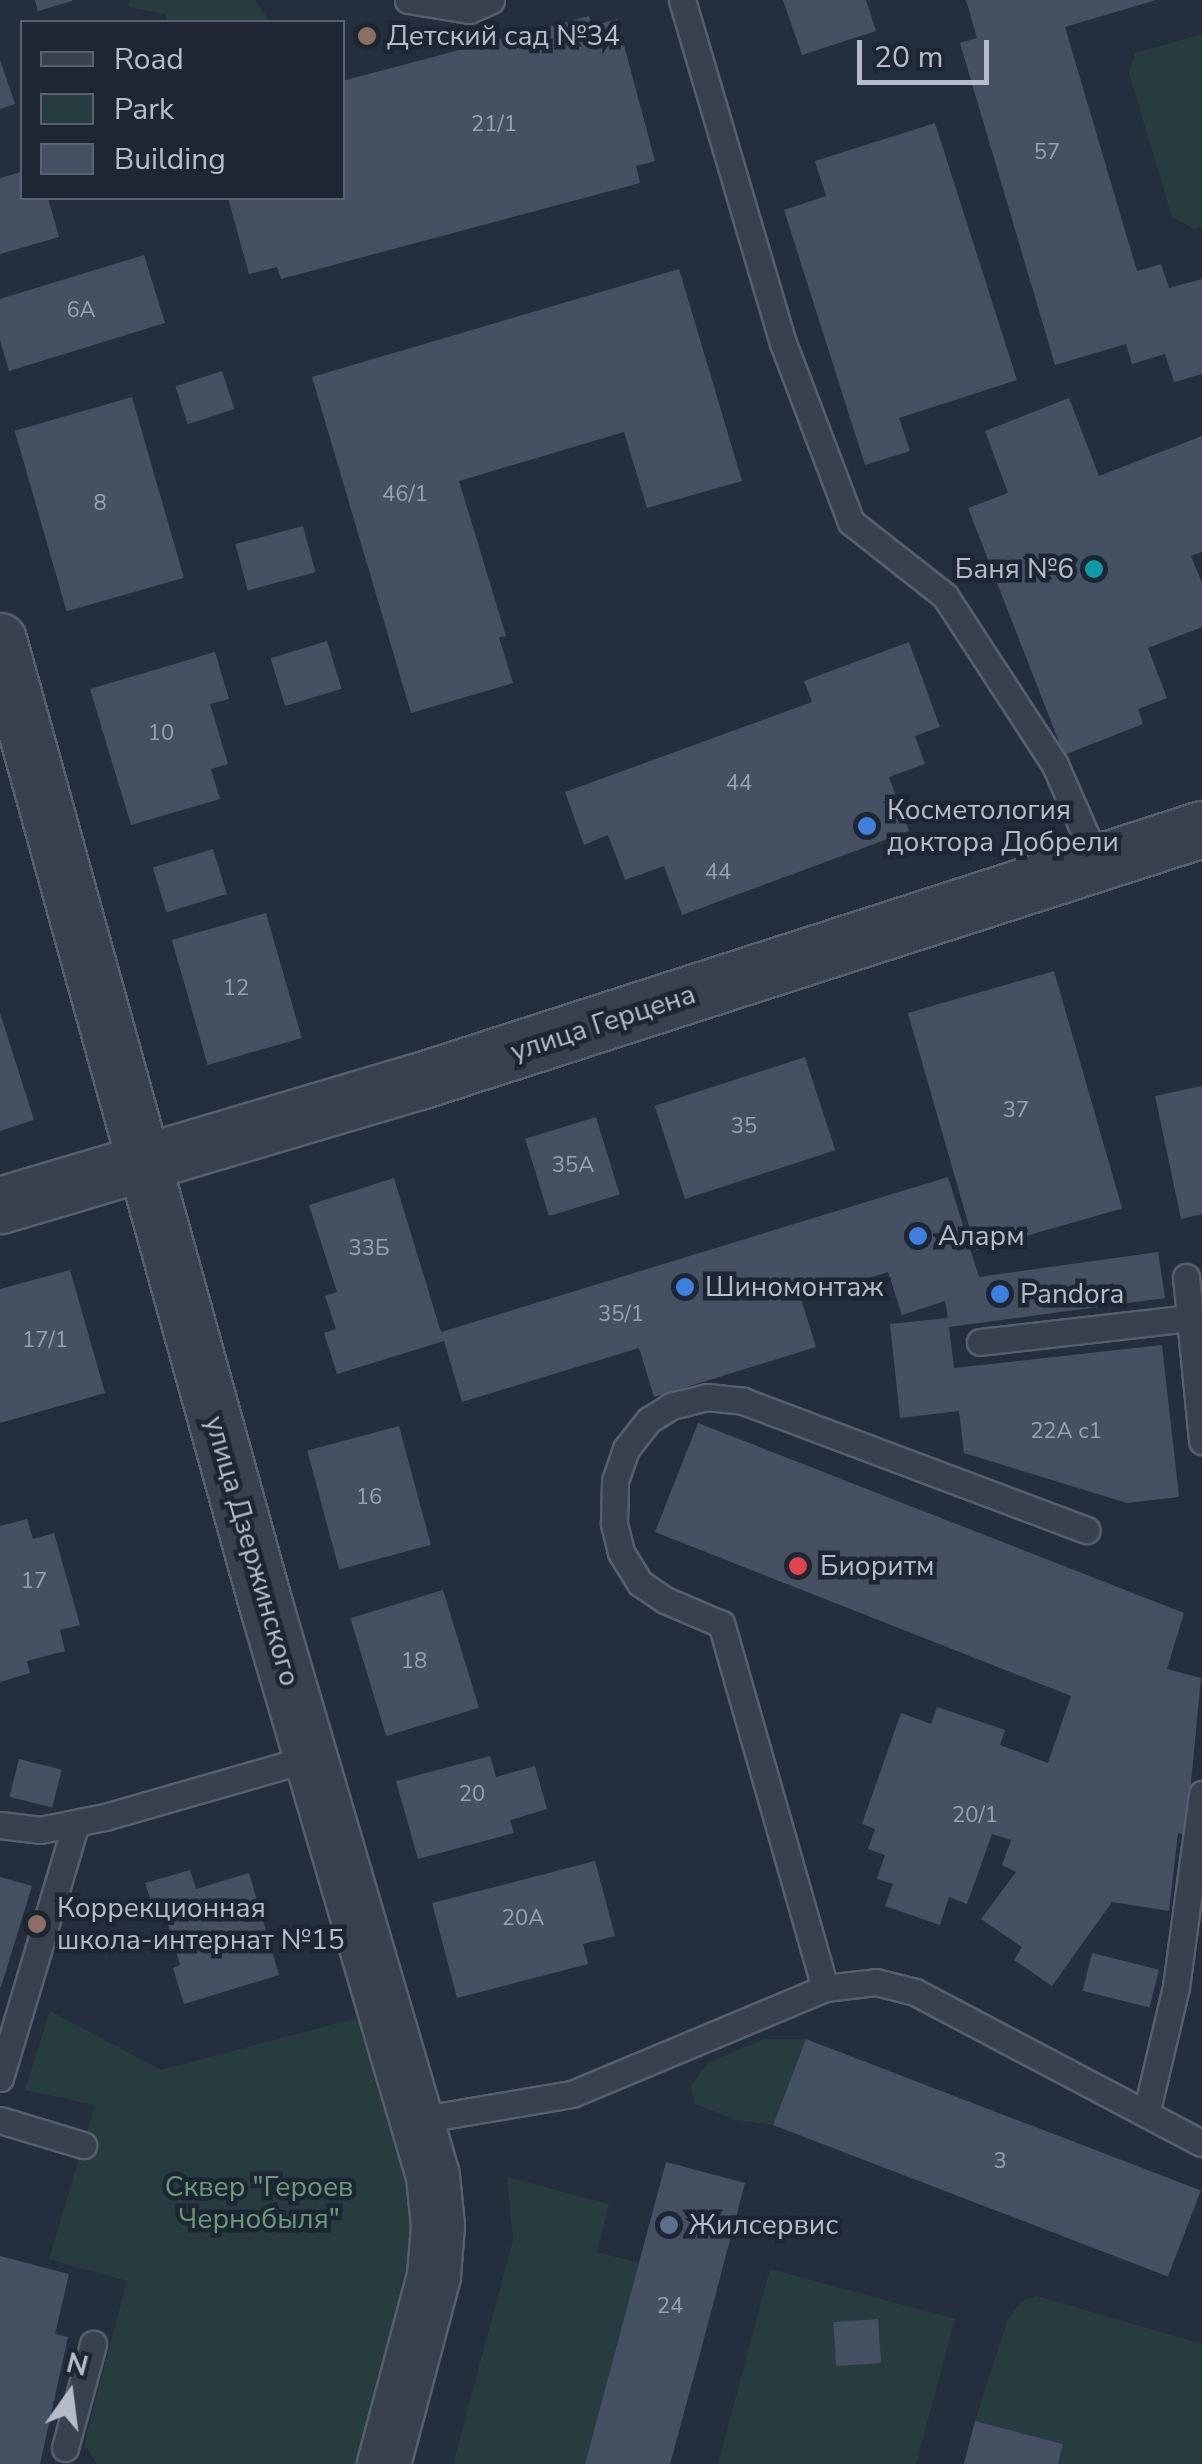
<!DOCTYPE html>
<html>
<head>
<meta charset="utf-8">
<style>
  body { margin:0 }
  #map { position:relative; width:1202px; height:2464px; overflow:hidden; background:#242f3e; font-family:"Nunito Sans",sans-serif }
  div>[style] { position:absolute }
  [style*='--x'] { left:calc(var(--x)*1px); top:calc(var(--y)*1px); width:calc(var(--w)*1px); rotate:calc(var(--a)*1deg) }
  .green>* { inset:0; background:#263c3f }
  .building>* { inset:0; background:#455162; transform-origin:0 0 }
  .roads { filter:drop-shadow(2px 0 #565f6c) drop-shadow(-2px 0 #565f6c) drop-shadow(0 2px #565f6c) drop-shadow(0 -2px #565f6c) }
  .service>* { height:25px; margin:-12.5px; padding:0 12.5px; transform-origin:12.5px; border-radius:12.5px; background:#38414e }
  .minor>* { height:52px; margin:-26px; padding:0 26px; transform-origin:26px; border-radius:26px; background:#38414e }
  .tertiary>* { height:55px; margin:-27.5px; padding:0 27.5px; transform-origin:27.5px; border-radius:27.5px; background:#38414e }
  .dots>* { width:28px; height:28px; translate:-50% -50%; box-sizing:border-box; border:5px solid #1d2633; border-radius:50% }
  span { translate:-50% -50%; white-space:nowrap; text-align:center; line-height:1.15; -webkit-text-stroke:9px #1d2633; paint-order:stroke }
  .number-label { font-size:22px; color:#98a1af }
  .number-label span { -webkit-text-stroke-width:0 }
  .poi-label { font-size:28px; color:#b4bcc9 }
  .left { translate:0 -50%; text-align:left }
  .right { translate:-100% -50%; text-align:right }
  .street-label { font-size:28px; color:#b4bcc9 }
  .park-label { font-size:28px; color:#6b9a76 }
  .legend { position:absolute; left:20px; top:20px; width:325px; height:180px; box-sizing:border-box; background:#1d2633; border:2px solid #59626f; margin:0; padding:12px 18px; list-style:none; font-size:30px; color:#b4bcc9 }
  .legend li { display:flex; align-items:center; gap:20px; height:50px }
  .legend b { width:50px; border:2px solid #59626f }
  .north { position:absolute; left:20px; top:2344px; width:100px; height:100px; -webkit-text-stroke:8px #1d2633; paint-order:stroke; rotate:14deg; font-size:28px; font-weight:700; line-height:40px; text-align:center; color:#b4bcc9 }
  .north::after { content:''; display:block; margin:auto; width:35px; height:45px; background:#b4bcc9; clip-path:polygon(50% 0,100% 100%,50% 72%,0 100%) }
  .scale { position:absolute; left:857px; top:40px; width:132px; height:45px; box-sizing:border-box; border:5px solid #b4bcc9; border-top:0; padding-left:12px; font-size:30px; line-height:35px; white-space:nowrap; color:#b4bcc9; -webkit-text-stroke:8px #1d2633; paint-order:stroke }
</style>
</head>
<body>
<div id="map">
  <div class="green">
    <div style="clip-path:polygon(129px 0,255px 0,270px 22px,168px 22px,165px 14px,128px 7px)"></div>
    <div style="clip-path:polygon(1202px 34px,1202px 227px,1194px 229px,1172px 217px,1129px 73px,1135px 53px)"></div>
    <div style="clip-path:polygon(50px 2011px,161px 2070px,364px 2016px,414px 2181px,413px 2285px,364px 2464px,97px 2464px,84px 2444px,127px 2281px,49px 2259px,95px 2105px,25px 2090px)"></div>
    <div style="clip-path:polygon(764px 2039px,806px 2039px,773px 2125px,736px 2120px,695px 2104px,691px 2086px,708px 2063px)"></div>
    <div style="clip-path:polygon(507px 2177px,609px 2204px,597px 2252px,639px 2263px,585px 2464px,453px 2464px,513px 2240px)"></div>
    <div style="clip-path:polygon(770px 2269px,955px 2319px,916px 2464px,718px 2464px)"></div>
    <div style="clip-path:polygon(1037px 2296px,1202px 2344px,1201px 2464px,1058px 2464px,1062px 2444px,975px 2421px,1007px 2322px,1020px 2302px)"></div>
  </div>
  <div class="building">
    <div style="clip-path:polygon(35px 0,72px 0,72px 1px,38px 11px)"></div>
    <div style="clip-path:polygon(783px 0,866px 0,876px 31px,802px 55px)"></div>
    <div style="clip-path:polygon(966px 0,1156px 0,1065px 27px,1137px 271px,1161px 264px,1169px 288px,1202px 279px,1202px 374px,1174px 382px,1165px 354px,1132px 364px,1126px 344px,1055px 365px,960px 43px,977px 38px)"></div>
    <div style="clip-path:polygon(589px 16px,592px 26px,617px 19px,655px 161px,636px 166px,640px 183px,281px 279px,277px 267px,249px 274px,228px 198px,342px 198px,342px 81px)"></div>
    <div style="clip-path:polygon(0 60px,15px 104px,0 109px)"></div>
    <div style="clip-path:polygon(935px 123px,1017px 380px,899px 418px,910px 451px,865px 465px,784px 210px,826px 196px,815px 161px)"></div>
    <div style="clip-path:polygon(22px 172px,22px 198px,48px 198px,59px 237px,0 254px,0 178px)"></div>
    <div style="clip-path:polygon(144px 255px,165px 323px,9px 371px,0 340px,0 299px)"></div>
    <div style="clip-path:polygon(679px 269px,742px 481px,647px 508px,624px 432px,459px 481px,506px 636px,499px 637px,513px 683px,411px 713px,312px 377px)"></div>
    <div style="left:222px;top:371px;width:40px;height:49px;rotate:72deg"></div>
    <div style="left:132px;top:397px;width:188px;height:122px;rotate:74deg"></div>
    <div style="clip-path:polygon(1069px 398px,1099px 476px,1202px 436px,1202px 552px,1191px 556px,1202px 583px,1202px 627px,1148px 648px,1167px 698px,1138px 709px,1143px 724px,1064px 755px,968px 508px,1008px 493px,985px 431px)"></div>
    <div style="left:303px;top:526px;width:48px;height:70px;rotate:75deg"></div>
    <div style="left:327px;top:641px;width:50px;height:59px;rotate:73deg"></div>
    <div style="clip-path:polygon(909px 642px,940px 727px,915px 736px,925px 764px,889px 777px,909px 831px,682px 915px,664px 866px,625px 880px,608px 835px,584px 845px,565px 792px,812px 702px,804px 681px)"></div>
    <div style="clip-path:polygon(215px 652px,229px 699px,210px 704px,228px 764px,211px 769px,220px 799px,131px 825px,90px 689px)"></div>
    <div style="left:213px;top:849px;width:47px;height:63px;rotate:73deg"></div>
    <div style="left:266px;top:913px;width:130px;height:98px;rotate:74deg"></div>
    <div style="left:1054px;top:971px;width:247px;height:152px;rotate:74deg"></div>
    <div style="clip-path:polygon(0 1013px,34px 1120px,0 1131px)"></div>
    <div style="left:805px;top:1057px;width:98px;height:158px;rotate:72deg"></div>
    <div style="clip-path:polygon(1202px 1086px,1202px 1214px,1181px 1219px,1155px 1096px)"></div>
    <div style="left:596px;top:1117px;width:81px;height:74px;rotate:73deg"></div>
    <div style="clip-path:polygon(948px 1177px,979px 1277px,1158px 1252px,1165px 1298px,949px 1327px,954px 1368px,1162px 1345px,1179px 1497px,1127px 1503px,964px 1453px,959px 1411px,900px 1418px,890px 1324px,948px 1318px,945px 1301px,902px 1315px,888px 1272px,801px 1299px,816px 1347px,654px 1397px,639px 1348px,462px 1402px,444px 1341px,337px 1374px,324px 1333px,336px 1329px,325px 1296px,337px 1292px,309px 1205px,394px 1178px,441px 1332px)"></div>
    <div style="clip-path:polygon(70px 1270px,105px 1393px,0 1423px,0 1289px)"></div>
    <div style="clip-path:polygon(698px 1423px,1184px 1613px,1167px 1669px,1201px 1678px,1186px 1835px,1178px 1833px,1169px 1911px,1112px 1902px,1052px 1986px,1014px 1960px,1022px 1947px,981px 1919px,1016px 1872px,1002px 1865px,1011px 1840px,992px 1834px,967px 1904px,949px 1897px,940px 1925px,885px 1906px,893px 1884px,877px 1879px,885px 1855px,868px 1849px,875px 1829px,862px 1824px,901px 1713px,931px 1724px,937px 1707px,1005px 1730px,1000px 1745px,1048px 1763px,1071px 1696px,655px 1532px)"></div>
    <div style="left:399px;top:1426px;width:123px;height:95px;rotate:75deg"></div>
    <div style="clip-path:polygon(27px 1519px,33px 1539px,54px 1533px,80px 1625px,60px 1630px,65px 1651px,27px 1661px,30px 1673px,0 1682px,0 1526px)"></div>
    <div style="left:443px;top:1590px;width:123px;height:97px;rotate:73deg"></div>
    <div style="clip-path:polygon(490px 1756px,496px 1777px,535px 1766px,547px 1809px,510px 1820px,514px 1833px,418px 1859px,396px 1781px)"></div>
    <div style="left:19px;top:1759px;width:44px;height:39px;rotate:14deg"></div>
    <div style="clip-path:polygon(595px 1861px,615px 1936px,583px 1944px,588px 1964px,457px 1998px,432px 1903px)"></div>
    <div style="clip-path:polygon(190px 1870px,196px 1889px,249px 1873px,279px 1975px,184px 2004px,173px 1968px,180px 1965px,162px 1904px,153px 1907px,145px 1883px)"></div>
    <div style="clip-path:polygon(0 1877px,32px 1886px,1px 1987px,0 1987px)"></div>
    <div style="left:1092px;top:1953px;width:69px;height:39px;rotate:14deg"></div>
    <div style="left:806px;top:2039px;width:423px;height:92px;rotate:21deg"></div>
    <div style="clip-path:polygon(666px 2162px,745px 2183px,701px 2350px,670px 2464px,585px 2464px)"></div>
    <div style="clip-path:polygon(0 2256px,69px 2274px,55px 2334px,68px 2337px,40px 2464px,0 2464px)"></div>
    <div style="left:878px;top:2319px;width:44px;height:45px;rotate:86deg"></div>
    <div style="clip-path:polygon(975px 2421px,1063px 2444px,1058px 2464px,964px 2464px)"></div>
  </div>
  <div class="roads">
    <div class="service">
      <div style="--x:408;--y:0;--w:62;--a:9.3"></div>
      <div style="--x:469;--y:10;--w:24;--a:-24"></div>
      <div style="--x:682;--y:0;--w:358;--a:73.6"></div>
      <div style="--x:783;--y:343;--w:191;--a:69.2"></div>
      <div style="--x:851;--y:522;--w:120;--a:38.2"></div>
      <div style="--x:945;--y:596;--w:202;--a:56.9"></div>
      <div style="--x:1055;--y:765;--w:107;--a:66.3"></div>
      <div style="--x:1186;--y:1277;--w:165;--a:84.4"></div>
      <div style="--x:980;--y:1342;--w:211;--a:-6.5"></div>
      <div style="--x:0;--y:1825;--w:40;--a:7.1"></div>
      <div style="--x:40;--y:1830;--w:66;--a:-11.3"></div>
      <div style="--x:105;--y:1817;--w:214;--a:-16"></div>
      <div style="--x:825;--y:1988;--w:379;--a:-105.9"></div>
      <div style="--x:721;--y:1624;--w:61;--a:-156.8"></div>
      <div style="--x:665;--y:1600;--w:30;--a:-146"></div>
      <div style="--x:640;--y:1583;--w:36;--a:-122"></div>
      <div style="--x:621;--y:1552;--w:30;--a:-104"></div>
      <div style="--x:614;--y:1523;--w:42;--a:-88.6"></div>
      <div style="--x:615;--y:1481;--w:34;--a:-71"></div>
      <div style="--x:626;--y:1449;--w:37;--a:-52"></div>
      <div style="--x:649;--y:1420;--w:26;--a:-32"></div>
      <div style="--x:671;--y:1406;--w:37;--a:-14"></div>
      <div style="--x:707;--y:1397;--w:36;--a:6"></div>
      <div style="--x:743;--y:1401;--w:367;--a:20.6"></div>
      <div style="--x:0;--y:2078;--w:266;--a:-73.4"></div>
      <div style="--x:1146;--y:2114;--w:130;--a:-76.7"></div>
      <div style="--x:1176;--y:1987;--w:195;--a:-82.3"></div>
      <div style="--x:0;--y:2120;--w:87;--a:16.8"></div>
      <div style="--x:418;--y:2120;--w:156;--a:-9.6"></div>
      <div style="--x:572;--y:2094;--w:274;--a:-22.7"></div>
      <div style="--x:825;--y:1988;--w:51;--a:-6.7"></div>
      <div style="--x:876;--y:1982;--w:40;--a:14.4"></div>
      <div style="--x:915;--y:1992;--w:324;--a:27.8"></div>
      <div style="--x:65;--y:2448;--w:108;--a:-74.9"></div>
    </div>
    <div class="minor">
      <div style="--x:0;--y:640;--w:1004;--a:74.58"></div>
      <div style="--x:267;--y:1608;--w:592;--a:73.71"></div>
      <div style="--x:433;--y:2176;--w:50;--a:84.3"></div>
      <div style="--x:438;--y:2226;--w:50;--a:94.6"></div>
      <div style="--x:434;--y:2276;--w:195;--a:104.9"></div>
    </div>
    <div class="tertiary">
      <div style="--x:0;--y:1205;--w:434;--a:-16.5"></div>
      <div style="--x:416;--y:1082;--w:826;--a:-17.84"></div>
    </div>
  </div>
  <div class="dots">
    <div style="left:367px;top:36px;background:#8d6e63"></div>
    <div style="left:1094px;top:569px;background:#0f9aa8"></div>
    <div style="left:867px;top:826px;background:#3f7fe0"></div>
    <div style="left:918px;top:1236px;background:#3f7fe0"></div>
    <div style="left:685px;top:1287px;background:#3f7fe0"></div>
    <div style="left:1000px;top:1294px;background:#3f7fe0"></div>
    <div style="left:798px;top:1566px;background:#e0444e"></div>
    <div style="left:37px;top:1924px;background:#8d6e63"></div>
    <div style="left:669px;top:2225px;background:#5c6f8a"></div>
  </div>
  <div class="number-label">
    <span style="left:494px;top:125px">21/1</span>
    <span style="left:1047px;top:153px">57</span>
    <span style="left:81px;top:311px">6А</span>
    <span style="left:405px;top:495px">46/1</span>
    <span style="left:100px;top:504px">8</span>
    <span style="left:161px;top:734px">10</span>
    <span style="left:739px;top:784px">44</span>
    <span style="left:718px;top:873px">44</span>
    <span style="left:236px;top:989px">12</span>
    <span style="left:1016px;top:1111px">37</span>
    <span style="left:744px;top:1127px">35</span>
    <span style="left:573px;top:1166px">35А</span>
    <span style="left:369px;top:1249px">33Б</span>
    <span style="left:621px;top:1315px">35/1</span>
    <span style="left:45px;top:1341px">17/1</span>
    <span style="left:1066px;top:1432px">22А с1</span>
    <span style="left:369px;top:1498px">16</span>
    <span style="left:34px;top:1582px">17</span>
    <span style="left:414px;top:1662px">18</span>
    <span style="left:472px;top:1795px">20</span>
    <span style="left:975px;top:1816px">20/1</span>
    <span style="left:523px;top:1919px">20А</span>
    <span style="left:1000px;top:2162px">3</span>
    <span style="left:670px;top:2307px">24</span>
  </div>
  <div class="poi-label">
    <span class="left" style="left:387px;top:36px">Детский сад №34</span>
    <span class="right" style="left:1074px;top:569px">Баня №6</span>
    <span class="left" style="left:887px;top:826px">Косметология<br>доктора Добрели</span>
    <span class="left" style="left:938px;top:1236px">Аларм</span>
    <span class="left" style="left:705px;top:1287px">Шиномонтаж</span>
    <span class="left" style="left:1020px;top:1294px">Pandora</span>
    <span class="left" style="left:820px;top:1566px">Биоритм</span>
    <span class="left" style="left:57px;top:1924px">Коррекционная<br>школа-интернат №15</span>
    <span class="left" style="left:689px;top:2225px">Жилсервис</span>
  </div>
  <div class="street-label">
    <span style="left:603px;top:1023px;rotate:-18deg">улица Герцена</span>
    <span style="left:252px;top:1551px;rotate:74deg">улица Дзержинского</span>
  </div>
  <div class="park-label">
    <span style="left:259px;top:2203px">Сквер "Героев<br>Чернобыля"</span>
  </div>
  <ul class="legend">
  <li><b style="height:12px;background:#38414e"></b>Road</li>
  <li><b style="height:28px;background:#263c3f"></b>Park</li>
  <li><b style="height:28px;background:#455162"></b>Building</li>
  </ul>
  <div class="north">N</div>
  <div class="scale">20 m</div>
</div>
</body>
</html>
